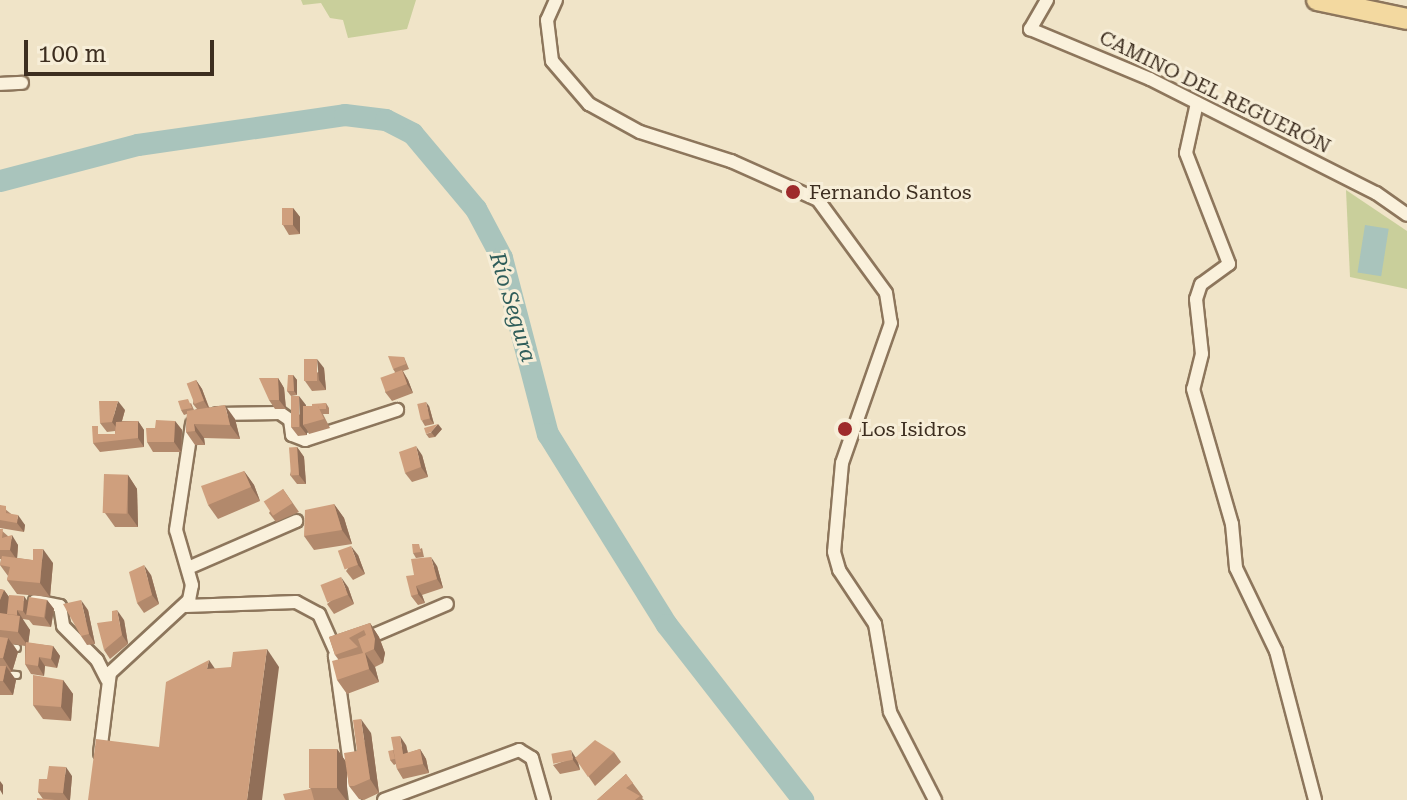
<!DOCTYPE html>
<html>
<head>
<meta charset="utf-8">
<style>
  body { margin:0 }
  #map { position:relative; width:1407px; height:800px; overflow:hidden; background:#f0e4c8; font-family:"Roboto Serif",serif }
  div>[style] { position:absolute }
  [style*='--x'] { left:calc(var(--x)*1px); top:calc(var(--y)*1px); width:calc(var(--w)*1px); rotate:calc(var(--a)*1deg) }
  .green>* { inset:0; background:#c9cf9b }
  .water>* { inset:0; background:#a9c4bc; transform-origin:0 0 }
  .river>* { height:22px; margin:-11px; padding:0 11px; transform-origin:11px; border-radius:11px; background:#a9c4bc }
  .roads { filter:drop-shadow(2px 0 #8d765c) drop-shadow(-2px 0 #8d765c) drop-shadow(0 2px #8d765c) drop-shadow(0 -2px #8d765c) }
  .service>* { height:6px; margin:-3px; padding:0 3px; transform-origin:3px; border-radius:3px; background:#faf1dc }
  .minor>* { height:12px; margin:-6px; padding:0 6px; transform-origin:6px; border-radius:6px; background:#faf1dc }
  .primary>* { height:20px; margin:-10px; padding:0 10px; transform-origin:10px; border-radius:10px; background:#f3d9a0 }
  .wall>* { inset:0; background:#b2896c }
  .shaded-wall>* { inset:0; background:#916f58 }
  .building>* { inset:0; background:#cf9f7d; transform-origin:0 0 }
  .dots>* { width:22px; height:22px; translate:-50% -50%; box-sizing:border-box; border:4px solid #f7eed8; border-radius:50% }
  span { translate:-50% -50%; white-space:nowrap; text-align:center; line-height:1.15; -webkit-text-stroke:6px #f7eed8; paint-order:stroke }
  .street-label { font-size:20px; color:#3d2e20 }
  .poi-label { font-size:20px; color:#3d2e20 }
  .left { translate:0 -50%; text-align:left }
  .water-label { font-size:22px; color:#2f5d5a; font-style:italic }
  .scale { position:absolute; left:24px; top:40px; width:190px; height:36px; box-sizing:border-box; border:4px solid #3d2e20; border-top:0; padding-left:10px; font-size:24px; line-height:28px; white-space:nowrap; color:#3d2e20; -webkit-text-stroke:6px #f7eed8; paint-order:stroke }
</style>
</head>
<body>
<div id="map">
  <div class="green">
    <div style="clip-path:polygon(301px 0,416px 0,407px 29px,348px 38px,343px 20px,330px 18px,321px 3px,303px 5px)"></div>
    <div style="clip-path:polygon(1346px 190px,1407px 231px,1407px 289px,1350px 277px)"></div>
  </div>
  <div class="water">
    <div style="left:1365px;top:225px;width:24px;height:48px;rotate:9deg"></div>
  </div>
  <div class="river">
    <div style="--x:0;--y:181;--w:143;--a:-14.6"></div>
    <div style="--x:138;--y:145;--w:209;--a:-8.2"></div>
    <div style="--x:345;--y:115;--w:41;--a:7"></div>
    <div style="--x:386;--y:120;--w:30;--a:27"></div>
    <div style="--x:413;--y:134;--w:98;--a:50"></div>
    <div style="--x:476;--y:209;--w:55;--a:62"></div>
    <div style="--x:502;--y:258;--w:182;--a:75.4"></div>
    <div style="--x:548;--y:434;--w:225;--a:58.1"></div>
    <div style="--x:667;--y:625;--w:222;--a:52.1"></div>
  </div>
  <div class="roads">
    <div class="service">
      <div style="--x:0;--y:646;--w:17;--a:7"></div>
      <div style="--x:0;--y:674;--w:17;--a:3"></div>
    </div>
    <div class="minor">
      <div style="--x:556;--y:0;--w:22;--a:114"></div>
      <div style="--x:547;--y:20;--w:41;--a:83"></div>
      <div style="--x:552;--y:61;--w:57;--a:49.3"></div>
      <div style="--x:589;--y:104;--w:58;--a:28.8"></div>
      <div style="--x:640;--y:132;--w:96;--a:17.7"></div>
      <div style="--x:731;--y:161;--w:95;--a:24.1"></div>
      <div style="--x:818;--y:200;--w:115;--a:53.8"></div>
      <div style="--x:886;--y:293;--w:30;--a:81"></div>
      <div style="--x:891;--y:323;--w:148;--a:109.3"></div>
      <div style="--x:842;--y:463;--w:89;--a:95.1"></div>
      <div style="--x:834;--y:552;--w:19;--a:74"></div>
      <div style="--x:839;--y:570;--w:65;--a:56.3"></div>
      <div style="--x:875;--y:624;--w:89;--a:80.3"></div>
      <div style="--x:890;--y:712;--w:99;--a:62.9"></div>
      <div style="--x:1047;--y:0;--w:34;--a:120"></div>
      <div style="--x:1030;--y:29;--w:130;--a:22.6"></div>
      <div style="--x:1150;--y:79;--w:253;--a:26.8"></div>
      <div style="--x:1376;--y:193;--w:38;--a:35"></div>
      <div style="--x:0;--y:84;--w:22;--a:-3"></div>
      <div style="--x:1197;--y:103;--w:51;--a:102.4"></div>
      <div style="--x:1186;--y:153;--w:119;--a:68.8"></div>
      <div style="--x:1229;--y:264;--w:34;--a:144"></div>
      <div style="--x:1201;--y:284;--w:16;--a:108"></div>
      <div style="--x:1196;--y:299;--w:55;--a:83.8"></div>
      <div style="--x:1202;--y:354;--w:36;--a:104"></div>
      <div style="--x:1193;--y:389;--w:141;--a:73.9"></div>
      <div style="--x:1232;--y:524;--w:44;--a:84.8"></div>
      <div style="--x:1236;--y:568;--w:92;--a:64.3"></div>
      <div style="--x:1276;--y:651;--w:154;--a:75.3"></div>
      <div style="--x:217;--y:414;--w:63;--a:-0.9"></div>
      <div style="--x:280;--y:413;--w:12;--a:35"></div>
      <div style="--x:290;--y:420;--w:15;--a:82"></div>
      <div style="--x:292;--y:435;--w:14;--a:21"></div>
      <div style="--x:305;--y:440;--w:97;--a:-18.1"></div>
      <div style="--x:188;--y:568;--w:118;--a:-23.5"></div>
      <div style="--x:35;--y:601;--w:25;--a:11"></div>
      <div style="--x:60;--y:606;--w:20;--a:81"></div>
      <div style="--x:63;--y:626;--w:48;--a:45"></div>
      <div style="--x:97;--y:660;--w:22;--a:63"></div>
      <div style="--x:186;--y:606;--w:110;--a:-2.1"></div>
      <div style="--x:296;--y:602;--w:26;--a:28"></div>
      <div style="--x:319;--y:614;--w:39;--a:66"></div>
      <div style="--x:365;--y:639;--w:89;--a:-23.1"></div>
      <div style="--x:344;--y:647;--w:13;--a:135"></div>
      <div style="--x:335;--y:656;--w:145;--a:82.1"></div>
      <div style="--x:100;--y:753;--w:81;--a:-82.9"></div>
      <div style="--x:110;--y:673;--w:108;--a:-42.7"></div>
      <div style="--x:189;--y:600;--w:15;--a:-79"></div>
      <div style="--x:192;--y:585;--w:57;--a:-106.2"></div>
      <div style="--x:176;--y:530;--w:107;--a:-81.4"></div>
      <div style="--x:384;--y:800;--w:144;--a:-20.3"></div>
      <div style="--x:519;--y:750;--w:15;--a:32"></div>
      <div style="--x:532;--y:758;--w:44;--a:74.1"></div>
    </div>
    <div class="primary">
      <div style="--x:1317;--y:0;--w:92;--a:11.9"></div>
    </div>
  </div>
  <div class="wall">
    <div style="clip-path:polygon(293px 208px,300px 217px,300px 234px,289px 235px,283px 225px)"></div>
    <div style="clip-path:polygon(404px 357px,409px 369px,403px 371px,408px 380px,413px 393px,392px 401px,385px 392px,395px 372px,393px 369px)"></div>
    <div style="clip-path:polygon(324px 368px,326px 390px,312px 391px,305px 381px)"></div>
    <div style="clip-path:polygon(293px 375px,297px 380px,297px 395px,291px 396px,287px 391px)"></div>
    <div style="clip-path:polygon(278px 378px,284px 388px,286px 409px,275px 409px,269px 400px)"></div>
    <div style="clip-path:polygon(196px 380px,202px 389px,209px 407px,235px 419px,240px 439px,204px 438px,205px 445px,195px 445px,186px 432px,187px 414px,184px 415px,181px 410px,191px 403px,194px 410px,197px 409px,193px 404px)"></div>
    <div style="clip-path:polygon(326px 403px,329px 408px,329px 414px,323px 414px,330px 428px,309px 434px,307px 430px,307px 435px,298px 436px,291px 427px,306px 405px,306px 406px,312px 406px)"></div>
    <div style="clip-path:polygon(429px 406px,434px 424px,425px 426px,422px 421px)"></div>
    <div style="clip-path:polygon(125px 410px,122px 421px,138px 421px,144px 430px,144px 447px,100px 452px,93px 443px,103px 434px,115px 434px,115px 431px,107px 432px,100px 423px)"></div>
    <div style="clip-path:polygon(175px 421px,182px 430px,181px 452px,153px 452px,147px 442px,155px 428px)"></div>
    <div style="clip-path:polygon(442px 429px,435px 437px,429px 438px,426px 434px)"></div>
    <div style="clip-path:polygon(297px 447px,304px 457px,306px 484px,297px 484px,290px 475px)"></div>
    <div style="clip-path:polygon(422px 455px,428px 477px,412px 482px,405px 473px)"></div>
    <div style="clip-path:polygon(244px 471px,254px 485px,260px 501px,218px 519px,208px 505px)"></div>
    <div style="clip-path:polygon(128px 475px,137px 489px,138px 527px,115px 527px,105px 513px)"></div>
    <div style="clip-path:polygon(283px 489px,299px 512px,276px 522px,269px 513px)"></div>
    <div style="clip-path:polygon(334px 504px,344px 518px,352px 544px,314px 550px,304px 536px)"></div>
    <div style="clip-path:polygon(0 505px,25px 525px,24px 532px,0 528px)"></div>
    <div style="clip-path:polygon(0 529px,18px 545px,17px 558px,53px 563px,50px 597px,17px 594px,7px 580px,8px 576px,0 565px,1px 559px,0 559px)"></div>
    <div style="clip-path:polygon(422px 548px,424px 557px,416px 558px,413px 553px)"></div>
    <div style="clip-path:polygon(358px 555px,365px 574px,353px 580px,346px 571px)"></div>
    <div style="clip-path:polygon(437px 566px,443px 588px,422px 595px,425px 603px,418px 605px,411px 596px,414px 575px)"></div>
    <div style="clip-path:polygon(151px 575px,159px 604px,144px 613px,137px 603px)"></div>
    <div style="clip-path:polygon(348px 587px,354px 604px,334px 614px,327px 604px)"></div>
    <div style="clip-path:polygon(0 589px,4px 590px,9px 597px,28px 602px,47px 600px,54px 609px,51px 627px,33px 625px,29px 620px,23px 619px,23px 621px,30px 630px,28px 643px,53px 646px,60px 656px,57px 668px,45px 666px,44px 676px,31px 674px,25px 664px,25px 646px,13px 644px,18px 652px,12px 672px,10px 672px,16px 680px,13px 695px,0 695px)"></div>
    <div style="clip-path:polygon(88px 610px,95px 644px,87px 645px,81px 636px)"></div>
    <div style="clip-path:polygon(124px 620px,128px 644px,110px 659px,104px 650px)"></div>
    <div style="clip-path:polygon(370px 623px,379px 637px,385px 653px,383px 663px,375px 667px,379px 682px,347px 694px,337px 680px,338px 659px,335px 655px,329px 637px)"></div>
    <div style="clip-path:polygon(63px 680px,73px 694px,71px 721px,43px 719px,33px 705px)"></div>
    <div style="clip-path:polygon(371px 733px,379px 793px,364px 800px,359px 799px,349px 786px,347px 771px,347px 800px,285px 800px,310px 789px,337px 749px,346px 762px,357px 751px)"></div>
    <div style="clip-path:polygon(406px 745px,408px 753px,420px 749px,426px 759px,429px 773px,403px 779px,397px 769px,396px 764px,394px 765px,390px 760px,393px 750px)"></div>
    <div style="clip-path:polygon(614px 752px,621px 762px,595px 786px,578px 761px,580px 770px,560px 774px,553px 765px,576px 757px)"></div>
    <div style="clip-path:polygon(626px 774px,643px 797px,642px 798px,644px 800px,597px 800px)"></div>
    <div style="clip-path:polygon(72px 776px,70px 800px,37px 800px,43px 799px,38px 792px,47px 779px)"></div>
  </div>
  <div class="shaded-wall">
    <div style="clip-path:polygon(293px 208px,300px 217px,300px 234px,293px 225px)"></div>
    <div style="clip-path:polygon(317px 359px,324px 368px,326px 390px,319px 380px)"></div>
    <div style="clip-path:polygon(402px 370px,408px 380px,413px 393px,407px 384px)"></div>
    <div style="clip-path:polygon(293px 375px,297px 380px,297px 395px,294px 391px)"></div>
    <div style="clip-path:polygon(278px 378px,284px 388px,286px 409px,279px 400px)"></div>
    <div style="clip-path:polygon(196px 380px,202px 389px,210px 411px,204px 401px)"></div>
    <div style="clip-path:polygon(299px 396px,306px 405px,306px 424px,303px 425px,307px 430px,307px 435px,300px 426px)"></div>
    <div style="clip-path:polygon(118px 401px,125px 410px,119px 431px,112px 422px)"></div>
    <div style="clip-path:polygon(426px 402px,429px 406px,434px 424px,430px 419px)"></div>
    <div style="clip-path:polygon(225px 405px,235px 419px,240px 439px,230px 425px)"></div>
    <div style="clip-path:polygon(138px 421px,144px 430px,144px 447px,138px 438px)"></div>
    <div style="clip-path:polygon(175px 421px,182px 430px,181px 452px,174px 442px)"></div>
    <div style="clip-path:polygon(194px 424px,204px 438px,205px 445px,195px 431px)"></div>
    <div style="clip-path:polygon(438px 424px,442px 429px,435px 437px,431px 432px)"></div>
    <div style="clip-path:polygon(416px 446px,422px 455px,428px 477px,421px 467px)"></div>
    <div style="clip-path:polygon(297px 447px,304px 457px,306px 484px,299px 475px)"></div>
    <div style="clip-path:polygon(244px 471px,254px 485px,260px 501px,251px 487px)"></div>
    <div style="clip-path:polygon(128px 475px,137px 489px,138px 527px,128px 513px)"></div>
    <div style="clip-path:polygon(334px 504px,344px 518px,352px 544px,342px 530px)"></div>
    <div style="clip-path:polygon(18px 515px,25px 525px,24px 532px,17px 523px)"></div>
    <div style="clip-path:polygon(12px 535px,18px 545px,17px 560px,10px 550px)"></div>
    <div style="clip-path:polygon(351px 546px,358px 555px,365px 574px,358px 565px)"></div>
    <div style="clip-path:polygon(43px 549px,53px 563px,50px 597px,40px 583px)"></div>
    <div style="clip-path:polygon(431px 557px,437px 566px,443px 588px,437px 579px)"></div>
    <div style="clip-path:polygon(144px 565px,151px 575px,159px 604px,152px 595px)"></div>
    <div style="clip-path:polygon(341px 577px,348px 587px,354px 604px,348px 595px)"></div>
    <div style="clip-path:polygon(416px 586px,422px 595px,425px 603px,418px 594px)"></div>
    <div style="clip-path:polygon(4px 590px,14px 604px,9px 615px,0 619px,0 600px)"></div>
    <div style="clip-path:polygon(24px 596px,31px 606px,26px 615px,23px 611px)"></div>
    <div style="clip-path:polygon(47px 600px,54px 609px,51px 627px,45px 618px)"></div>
    <div style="clip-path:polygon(81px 600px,88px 610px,95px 644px,89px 634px)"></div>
    <div style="clip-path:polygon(17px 610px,30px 630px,28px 646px,18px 632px)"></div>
    <div style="clip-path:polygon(117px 610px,124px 620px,128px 644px,122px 635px)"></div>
    <div style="clip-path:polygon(370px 623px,379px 637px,385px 653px,383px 663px,374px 649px)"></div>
    <div style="clip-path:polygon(8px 638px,18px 652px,12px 672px,3px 658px)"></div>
    <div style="clip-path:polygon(53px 646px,60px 656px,57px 668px,51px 659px)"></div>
    <div style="clip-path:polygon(267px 649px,279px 667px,262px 800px,247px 800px)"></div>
    <div style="clip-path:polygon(365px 653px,375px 667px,379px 682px,369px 669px)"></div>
    <div style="clip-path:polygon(39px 657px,45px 666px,44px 676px,38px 666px)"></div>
    <div style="clip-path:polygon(209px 660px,222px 679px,207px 669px)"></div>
    <div style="clip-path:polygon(6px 666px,16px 680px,13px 695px,3px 681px)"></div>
    <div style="clip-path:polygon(63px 680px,73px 694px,71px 721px,61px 707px)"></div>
    <div style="clip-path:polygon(361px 719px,371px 733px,379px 793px,370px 779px)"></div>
    <div style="clip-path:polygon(400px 736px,406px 745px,410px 763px,403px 754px)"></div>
    <div style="clip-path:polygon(337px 749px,347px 763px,347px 800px,346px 800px,337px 788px)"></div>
    <div style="clip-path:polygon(420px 749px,426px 759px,429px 773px,423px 764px)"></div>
    <div style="clip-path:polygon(571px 750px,577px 760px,580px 770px,573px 760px)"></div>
    <div style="clip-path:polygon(66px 767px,72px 776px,70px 800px,68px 800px,63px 793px)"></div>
    <div style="clip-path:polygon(0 781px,3px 785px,3px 795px,0 790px)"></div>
  </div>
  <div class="building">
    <div style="left:282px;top:208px;width:11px;height:17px"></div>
    <div style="clip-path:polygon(388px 356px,404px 357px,406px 364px,393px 369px)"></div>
    <div style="left:304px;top:359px;width:13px;height:22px"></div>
    <div style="left:402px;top:370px;width:15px;height:23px;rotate:70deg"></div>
    <div style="clip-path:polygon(288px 375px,293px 375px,294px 391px,287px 391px)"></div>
    <div style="clip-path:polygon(259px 378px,278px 378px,279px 400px,269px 400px)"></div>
    <div style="left:196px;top:380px;width:22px;height:10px;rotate:69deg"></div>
    <div style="left:291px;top:396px;width:8px;height:31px"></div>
    <div style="clip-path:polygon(188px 399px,192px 408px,181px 410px,178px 401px)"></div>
    <div style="clip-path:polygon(99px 401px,118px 401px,112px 422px,100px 423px)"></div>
    <div style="left:426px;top:402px;width:17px;height:9px;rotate:77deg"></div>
    <div style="clip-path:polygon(326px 403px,326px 409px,319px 409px,318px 406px,312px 406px,312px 404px)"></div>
    <div style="clip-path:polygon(225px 405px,230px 425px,194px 424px,195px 431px,186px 432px,187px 411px)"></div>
    <div style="clip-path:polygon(303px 406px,318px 406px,324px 419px,303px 425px)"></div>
    <div style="clip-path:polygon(156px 420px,175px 421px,174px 442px,147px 442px,146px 428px,155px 428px)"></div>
    <div style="clip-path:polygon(138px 421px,138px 438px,93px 443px,92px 426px,98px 426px,98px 434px,115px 434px,116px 422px)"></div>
    <div style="clip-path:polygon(438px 424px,431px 432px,426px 434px,424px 428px)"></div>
    <div style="clip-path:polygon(416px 446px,421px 467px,405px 473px,399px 452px)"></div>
    <div style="left:297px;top:447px;width:28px;height:8px;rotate:86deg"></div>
    <div style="clip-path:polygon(244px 471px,251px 487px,208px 505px,201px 486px)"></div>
    <div style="left:104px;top:474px;width:24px;height:39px;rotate:2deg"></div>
    <div style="left:283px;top:489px;width:17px;height:23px;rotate:57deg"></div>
    <div style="clip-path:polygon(334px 504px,342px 530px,304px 536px,305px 510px)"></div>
    <div style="clip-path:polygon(0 505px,6px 506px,6px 513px,18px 515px,17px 523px,0 520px)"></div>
    <div style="clip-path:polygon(0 529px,3px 529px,2px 538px,12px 535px,10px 550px,0 550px)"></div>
    <div style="clip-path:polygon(412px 544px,419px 544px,421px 552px,413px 553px)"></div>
    <div style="left:351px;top:546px;width:20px;height:14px;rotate:70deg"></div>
    <div style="clip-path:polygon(33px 549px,43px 549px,40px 583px,7px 580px,10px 567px,0 565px,2px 556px,33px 560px)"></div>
    <div style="clip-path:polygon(431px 557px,437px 579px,416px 586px,418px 594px,411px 596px,406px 576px,414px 575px,411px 559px)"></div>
    <div style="clip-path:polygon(144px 565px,152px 595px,137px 603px,129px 572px)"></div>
    <div style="left:341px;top:577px;width:19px;height:22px;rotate:69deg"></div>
    <div style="clip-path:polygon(0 589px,4px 590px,0 600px)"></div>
    <div style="clip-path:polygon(9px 595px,24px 596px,23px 611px,17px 610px,17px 615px,7px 614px)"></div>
    <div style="left:29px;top:597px;width:18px;height:18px;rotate:9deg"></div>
    <div style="clip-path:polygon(81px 600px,89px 634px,81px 636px,63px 604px)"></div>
    <div style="clip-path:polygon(117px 610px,122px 635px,104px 650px,97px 623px,112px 621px,112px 611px)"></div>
    <div style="clip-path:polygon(0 613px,20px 616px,18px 632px,0 630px)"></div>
    <div style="clip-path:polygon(370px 623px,375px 639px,374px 649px,365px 653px,369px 669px,337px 680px,332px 661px,363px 653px,358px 639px,366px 635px,364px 630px,349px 638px,358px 647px,335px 655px,329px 637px)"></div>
    <div style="clip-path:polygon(0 637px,8px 638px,3px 658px,0 658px)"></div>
    <div style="clip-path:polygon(26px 642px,53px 646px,51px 659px,39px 657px,38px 666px,25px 664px)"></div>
    <div style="clip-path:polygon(267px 649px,247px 800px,88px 800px,96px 739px,159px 747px,166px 682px,209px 660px,207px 669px,231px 667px,233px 652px)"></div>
    <div style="clip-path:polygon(0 666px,6px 666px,3px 681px,0 681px)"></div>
    <div style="clip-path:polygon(33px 675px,63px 680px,61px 707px,33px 705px)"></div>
    <div style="clip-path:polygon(361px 719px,370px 779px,354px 786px,349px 786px,344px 753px,357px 751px,353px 720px)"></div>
    <div style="clip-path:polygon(400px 736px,403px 754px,420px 749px,423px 764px,397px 769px,391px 737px)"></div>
    <div style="clip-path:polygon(595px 740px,614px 752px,588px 777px,575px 758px)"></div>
    <div style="left:337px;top:749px;width:39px;height:28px;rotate:90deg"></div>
    <div style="left:393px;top:750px;width:9px;height:5px;rotate:77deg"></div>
    <div style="left:571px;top:750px;width:10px;height:20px;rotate:79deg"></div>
    <div style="clip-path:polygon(49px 766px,66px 767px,63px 793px,38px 792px,39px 779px,47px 779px)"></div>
    <div style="clip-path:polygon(626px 774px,633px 783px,626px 788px,640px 796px,635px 800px,597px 800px)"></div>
    <div style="clip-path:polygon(311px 789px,314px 800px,285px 800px,283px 794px)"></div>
    <div style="clip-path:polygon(37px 798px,55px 800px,37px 800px)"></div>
  </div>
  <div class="dots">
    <div style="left:793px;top:192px;background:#9e2a2b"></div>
    <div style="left:845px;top:429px;background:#9e2a2b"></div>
  </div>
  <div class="street-label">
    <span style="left:1215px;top:92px;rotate:26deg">CAMINO DEL REGUERÓN</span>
  </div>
  <div class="poi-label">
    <span class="left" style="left:809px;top:192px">Fernando Santos</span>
    <span class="left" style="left:861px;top:429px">Los Isidros</span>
  </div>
  <div class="water-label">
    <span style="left:513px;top:307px;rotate:73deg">Río Segura</span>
  </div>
  <div class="scale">100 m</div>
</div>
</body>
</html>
